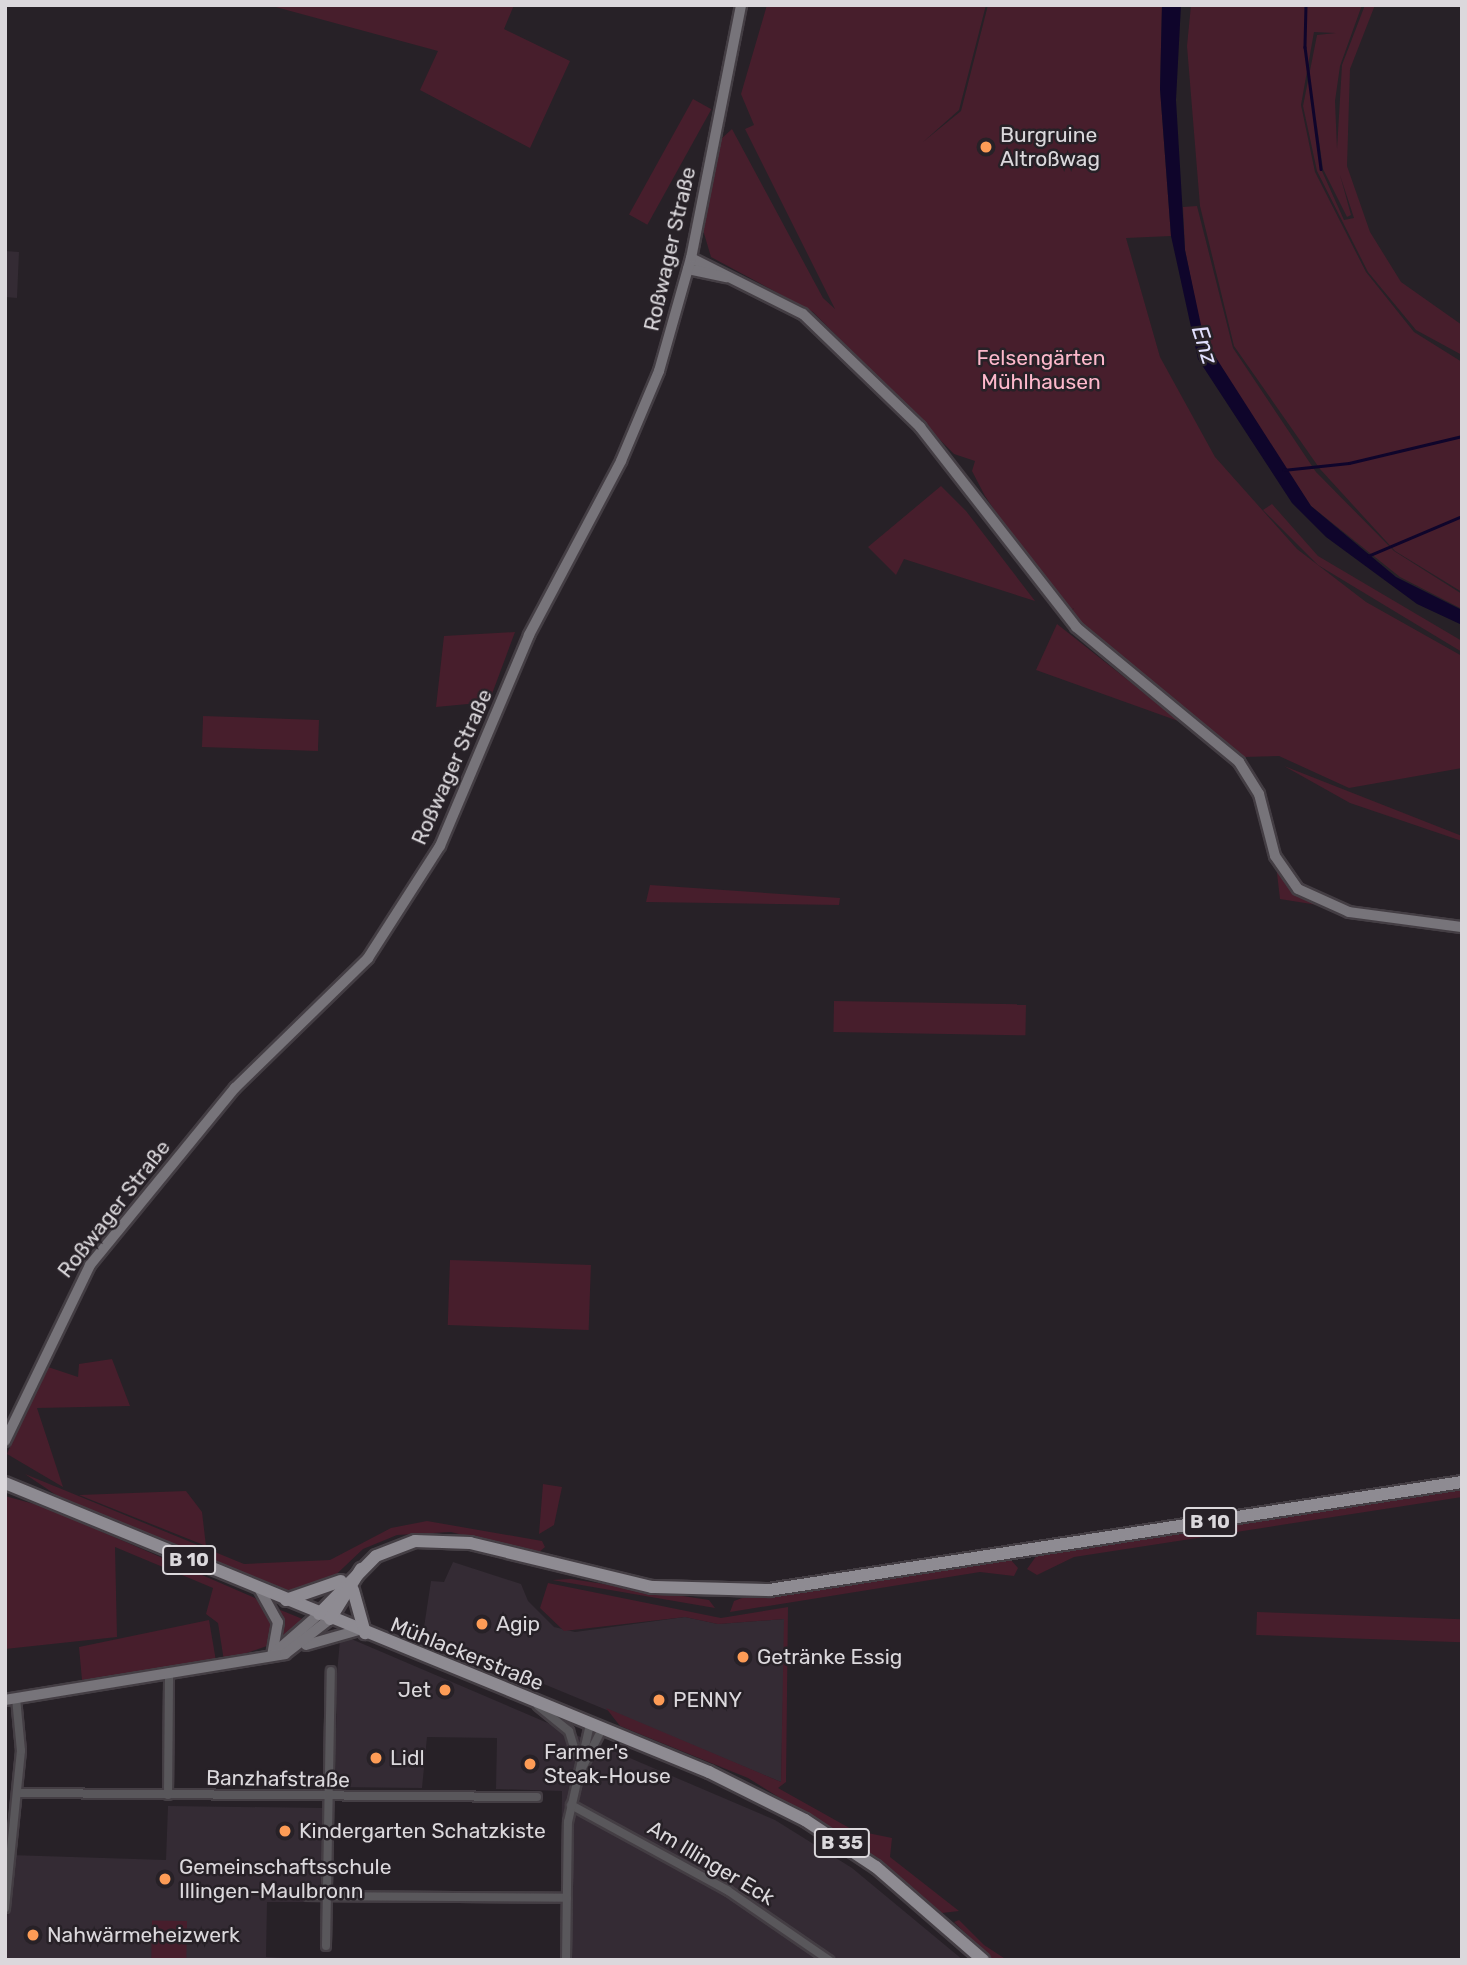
<!DOCTYPE html>
<html>
<head>
<meta charset="utf-8">
<style>
  body { margin:0 }
  #map { position:relative; width:1467px; height:1965px; overflow:hidden; background:#272127; font-family:Rubik,sans-serif }
  div>[style] { position:absolute }
  [style*='--x'] { left:calc(var(--x)*1px); top:calc(var(--y)*1px); width:calc(var(--w)*1px); rotate:calc(var(--a)*1deg) }
  .built>* { inset:0; background:#342b34 }
  .green>* { inset:0; background:#471e2c; transform-origin:0 0 }
  .water>* { inset:0; background:#0f052b }
  .stream>* { height:2.5px; margin:-1.25px; padding:0 1.25px; transform-origin:1.25px; border-radius:1.25px; background:#0f052b }
  .roads { filter:drop-shadow(2px 0 #443e44) drop-shadow(-2px 0 #443e44) drop-shadow(0 2px #443e44) drop-shadow(0 -2px #443e44) }
  .street>* { height:8px; margin:-4px; padding:0 4px; transform-origin:4px; border-radius:4px; background:#59575b }
  .secondary>* { height:10px; margin:-5px; padding:0 5px; transform-origin:5px; border-radius:5px; background:#77747a }
  .primary>* { height:12px; margin:-6px; padding:0 6px; transform-origin:6px; border-radius:6px; background:#8e8b92 }
  .dots>* { width:19px; height:19px; translate:-50% -50%; box-sizing:border-box; border:4px solid #272127; border-radius:50% }
  span { translate:-50% -50%; white-space:nowrap; text-align:center; line-height:1.15; -webkit-text-stroke:5px #272127; paint-order:stroke }
  .shield-label span { padding:2px 5px; background:#272127; border:2px solid; border-radius:5px; -webkit-text-stroke-width:0 }
  .shield-label { font-size:19px; color:#dbd8dc; font-weight:700 }
  .poi-label { font-size:21px; color:#dbd8dc }
  .left { translate:0 -50%; text-align:left }
  .right { translate:-100% -50%; text-align:right }
  .street-label { font-size:21px; color:#dbd8dc }
  .park-label { font-size:21px; color:#fdb8cb }
  .water-label { font-size:23px; color:#e1dffd; font-style:italic }
  .frame { position:absolute; inset:0; border:7px solid #dbd8dc; pointer-events:none }
</style>
</head>
<body>
<div id="map">
  <div class="built">
    <div style="clip-path:polygon(5px 251px,19px 252px,17px 298px,5px 297px)"></div>
    <div style="clip-path:polygon(453px 1562px,521px 1584px,528px 1601px,554px 1627px,575px 1632px,685px 1617px,718px 1624px,785px 1619px,781px 1782px,423px 1634px,431px 1581px,444px 1582px)"></div>
    <div style="clip-path:polygon(349px 1638px,775px 1820px,852px 1868px,963px 1960px,560px 1960px,562px 1791px,496px 1789px,497px 1738px,427px 1737px,422px 1788px,335px 1787px,337px 1673px,340px 1640px)"></div>
    <div style="clip-path:polygon(168px 1806px,324px 1808px,320px 1902px,267px 1902px,266px 1957px,320px 1960px,5px 1960px,10px 1855px,166px 1860px)"></div>
  </div>
  <div class="green">
    <div style="clip-path:polygon(514px 5px,504px 29px,570px 61px,530px 148px,420px 90px,438px 51px,272px 6px)"></div>
    <div style="clip-path:polygon(767px 5px,986px 5px,959px 110px,923px 142px,961px 111px,988px 5px,1162px 5px,1160px 89px,1171px 236px,1126px 238px,1160px 357px,1215px 457px,1297px 549px,1366px 602px,1462px 656px,1462px 768px,1349px 788px,1279px 756px,1242px 757px,1071px 613px,1074px 608px,1070px 611px,1030px 563px,985px 496px,972px 471px,975px 461px,954px 454px,813px 312px,711px 257px,703px 230px,721px 139px,732px 129px,823px 298px,835px 309px,745px 129px,754px 125px,741px 94px)"></div>
    <div style="clip-path:polygon(evenodd,1191px 5px,1362px 5px,1340px 66px,1335px 101px,1337px 149px,1342px 65px,1365px 5px,1375px 5px,1350px 69px,1347px 166px,1370px 232px,1401px 282px,1462px 325px,1462px 355px,1416px 330px,1368px 272px,1317px 171px,1303px 106px,1317px 35px,1336px 33px,1314px 32px,1301px 105px,1315px 172px,1366px 272px,1414px 332px,1462px 362px,1462px 592px,1395px 551px,1320px 469px,1234px 346px,1200px 206px,1187px 46px,1191px 5px,1316px 119px,1323px 169px,1347px 217px,1351px 215px,1340px 175px,1354px 218px,1344px 220px,1321px 169px,1316px 119px)"></div>
    <div style="left:693px;top:99px;width:21px;height:132px;rotate:29deg"></div>
    <div style="clip-path:polygon(1197px 206px,1233px 348px,1316px 472px,1394px 551px,1462px 594px,1462px 609px,1400px 577px,1311px 506px,1222px 374px,1203px 339px,1185px 250px,1183px 207px)"></div>
    <div style="clip-path:polygon(941px 486px,966px 511px,1035px 601px,904px 559px,896px 575px,868px 547px)"></div>
    <div style="clip-path:polygon(1272px 504px,1318px 556px,1462px 641px,1462px 652px,1318px 565px,1263px 510px)"></div>
    <div style="clip-path:polygon(1057px 624px,1181px 722px,1036px 670px)"></div>
    <div style="clip-path:polygon(515px 632px,489px 702px,436px 707px,444px 636px)"></div>
    <div style="left:319px;top:720px;width:31px;height:116px;rotate:92deg"></div>
    <div style="clip-path:polygon(1284px 766px,1462px 836px,1462px 841px,1350px 803px)"></div>
    <div style="clip-path:polygon(1275px 856px,1286px 876px,1330px 907px,1280px 899px)"></div>
    <div style="clip-path:polygon(650px 885px,840px 898px,839px 905px,646px 902px)"></div>
    <div style="left:834px;top:1001px;width:192px;height:31px;rotate:1deg"></div>
    <div style="left:450px;top:1260px;width:141px;height:65px;rotate:2deg"></div>
    <div style="clip-path:polygon(112px 1359px,130px 1406px,37px 1408px,63px 1487px,7px 1454px,45px 1366px,78px 1377px,79px 1364px)"></div>
    <div style="clip-path:polygon(25px 1474px,244px 1564px,330px 1560px,391px 1528px,427px 1521px,542px 1541px,545px 1547px,537px 1554px,451px 1532px,397px 1535px,363px 1549px,324px 1586px,297px 1594px,65px 1501px)"></div>
    <div style="clip-path:polygon(543px 1484px,562px 1487px,554px 1525px,539px 1534px)"></div>
    <div style="clip-path:polygon(1462px 1488px,1462px 1497px,1074px 1557px,1037px 1575px,1027px 1569px,1037px 1555px)"></div>
    <div style="clip-path:polygon(186px 1491px,202px 1512px,206px 1546px,79px 1495px)"></div>
    <div style="clip-path:polygon(5px 1496px,45px 1507px,255px 1598px,273px 1618px,267px 1646px,224px 1661px,218px 1623px,206px 1614px,213px 1588px,115px 1547px,117px 1637px,5px 1649px)"></div>
    <div style="clip-path:polygon(1011px 1560px,1018px 1568px,1014px 1576px,980px 1572px,730px 1612px,734px 1601px,742px 1598px)"></div>
    <div style="clip-path:polygon(571px 1579px,709px 1600px,715px 1608px,552px 1580px)"></div>
    <div style="clip-path:polygon(548px 1583px,721px 1618px,788px 1607px,786px 1782px,778px 1788px,853px 1830px,892px 1838px,890px 1857px,959px 1911px,942px 1913px,877px 1859px,748px 1778px,620px 1726px,606px 1708px,781px 1782px,784px 1619px,718px 1624px,685px 1617px,564px 1631px,540px 1608px)"></div>
    <div style="clip-path:polygon(278px 1609px,305px 1620px,281px 1640px,283px 1630px)"></div>
    <div style="left:1257px;top:1612px;width:205px;height:23px;rotate:2deg"></div>
    <div style="clip-path:polygon(209px 1620px,216px 1661px,82px 1680px,79px 1647px)"></div>
    <div style="clip-path:polygon(959px 1920px,984px 1945px,1007px 1960px,993px 1960px,954px 1922px)"></div>
    <div style="left:187px;top:1921px;width:39px;height:35px;rotate:91deg"></div>
  </div>
  <div class="water">
    <div style="clip-path:polygon(1162px 5px,1181px 5px,1176px 100px,1185px 250px,1204px 339px,1311px 506px,1396px 577px,1462px 610px,1462px 625px,1417px 604px,1326px 537px,1292px 503px,1198px 359px,1171px 236px,1160px 89px)"></div>
  </div>
  <div class="stream">
    <div style="--x:1306;--y:5;--w:42;--a:91.4"></div>
    <div style="--x:1305;--y:47;--w:123;--a:82.5"></div>
    <div style="--x:1283;--y:470;--w:66;--a:-6.1"></div>
    <div style="--x:1349;--y:463;--w:116;--a:-13.4"></div>
    <div style="--x:1368;--y:556;--w:102;--a:-23.1"></div>
  </div>
  <div class="roads">
    <div class="street">
      <div style="--x:538;--y:1706;--w:40;--a:39"></div>
      <div style="--x:569;--y:1731;--w:24;--a:73"></div>
      <div style="--x:577;--y:1778;--w:55;--a:-63"></div>
      <div style="--x:18;--y:1793;--w:519;--a:0.44"></div>
      <div style="--x:168;--y:1795;--w:123;--a:-89.5"></div>
      <div style="--x:571;--y:1805;--w:178;--a:28.6"></div>
      <div style="--x:727;--y:1890;--w:124;--a:34.5"></div>
      <div style="--x:308;--y:1896;--w:259;--a:0.4"></div>
      <div style="--x:5;--y:1908;--w:158;--a:-84.2"></div>
      <div style="--x:21;--y:1751;--w:53;--a:-95.4"></div>
      <div style="--x:326;--y:1946;--w:275;--a:-89"></div>
      <div style="--x:566;--y:1960;--w:138;--a:-89.2"></div>
      <div style="--x:568;--y:1822;--w:100;--a:-77.3"></div>
    </div>
    <div class="secondary">
      <div style="--x:691;--y:258;--w:125;--a:26.6"></div>
      <div style="--x:803;--y:314;--w:163;--a:44"></div>
      <div style="--x:920;--y:427;--w:254;--a:52"></div>
      <div style="--x:1076;--y:627;--w:212;--a:39.6"></div>
      <div style="--x:1239;--y:762;--w:38;--a:58"></div>
      <div style="--x:1259;--y:794;--w:64;--a:75.5"></div>
      <div style="--x:1275;--y:856;--w:40;--a:55.1"></div>
      <div style="--x:1298;--y:889;--w:56;--a:24.3"></div>
      <div style="--x:1349;--y:912;--w:114;--a:7.6"></div>
      <div style="--x:688;--y:269;--w:40;--a:12"></div>
      <div style="--x:5;--y:1441;--w:195;--a:-64.2"></div>
      <div style="--x:90;--y:1265;--w:229;--a:-50.7"></div>
      <div style="--x:235;--y:1088;--w:186;--a:-44.3"></div>
      <div style="--x:368;--y:958;--w:133;--a:-57.3"></div>
      <div style="--x:440;--y:846;--w:229;--a:-67.1"></div>
      <div style="--x:529;--y:635;--w:197;--a:-62.1"></div>
      <div style="--x:621;--y:461;--w:98;--a:-67.1"></div>
      <div style="--x:659;--y:371;--w:117;--a:-74.2"></div>
      <div style="--x:691;--y:258;--w:258;--a:-78.8"></div>
      <div style="--x:260;--y:1590;--w:37;--a:61"></div>
      <div style="--x:278;--y:1622;--w:34;--a:100"></div>
      <div style="--x:306;--y:1645;--w:55;--a:-15.8"></div>
      <div style="--x:272;--y:1655;--w:62;--a:-41.1"></div>
      <div style="--x:5;--y:1700;--w:284;--a:-9.3"></div>
      <div style="--x:285;--y:1654;--w:57;--a:-37.9"></div>
    </div>
    <div class="primary">
      <div style="--x:5;--y:1483;--w:761;--a:22.32"></div>
      <div style="--x:709;--y:1772;--w:107;--a:26.6"></div>
      <div style="--x:805;--y:1820;--w:85;--a:33.5"></div>
      <div style="--x:876;--y:1867;--w:142;--a:41"></div>
      <div style="--x:353;--y:1590;--w:45;--a:74.4"></div>
      <div style="--x:286;--y:1600;--w:58;--a:-19.1"></div>
      <div style="--x:319;--y:1614;--w:81;--a:-45.5"></div>
      <div style="--x:376;--y:1556;--w:42;--a:-21"></div>
      <div style="--x:415;--y:1541;--w:55;--a:2.1"></div>
      <div style="--x:470;--y:1543;--w:187;--a:13.6"></div>
      <div style="--x:652;--y:1587;--w:117;--a:1.5"></div>
      <div style="--x:769;--y:1590;--w:701;--a:-8.86"></div>
      <div style="--x:330;--y:1619;--w:59;--a:-58.2"></div>
    </div>
  </div>
  <div class="dots">
    <div style="left:986px;top:147px;background:#fd9c56"></div>
    <div style="left:482px;top:1624px;background:#fd9c56"></div>
    <div style="left:743px;top:1657px;background:#fd9c56"></div>
    <div style="left:445px;top:1690px;background:#fd9c56"></div>
    <div style="left:659px;top:1700px;background:#fd9c56"></div>
    <div style="left:376px;top:1758px;background:#fd9c56"></div>
    <div style="left:530px;top:1764px;background:#fd9c56"></div>
    <div style="left:285px;top:1831px;background:#fd9c56"></div>
    <div style="left:165px;top:1879px;background:#fd9c56"></div>
    <div style="left:33px;top:1935px;background:#fd9c56"></div>
  </div>
  <div class="shield-label">
    <span style="left:1210px;top:1522px">B 10</span>
    <span style="left:189px;top:1560px">B 10</span>
    <span style="left:842px;top:1843px">B 35</span>
  </div>
  <div class="poi-label">
    <span class="left" style="left:1000px;top:147px">Burgruine<br>Altroßwag</span>
    <span class="left" style="left:496px;top:1624px">Agip</span>
    <span class="left" style="left:757px;top:1657px">Getränke Essig</span>
    <span class="right" style="left:431px;top:1690px">Jet</span>
    <span class="left" style="left:673px;top:1700px">PENNY</span>
    <span class="left" style="left:544px;top:1764px">Farmer's<br>Steak-House</span>
    <span class="left" style="left:390px;top:1758px">Lidl</span>
    <span class="left" style="left:299px;top:1831px">Kindergarten Schatzkiste</span>
    <span class="left" style="left:179px;top:1879px">Gemeinschaftsschule<br>Illingen-Maulbronn</span>
    <span class="left" style="left:47px;top:1935px">Nahwärmeheizwerk</span>
  </div>
  <div class="street-label">
    <span style="left:670px;top:249px;rotate:-77deg">Roßwager Straße</span>
    <span style="left:452px;top:767px;rotate:-66deg">Roßwager Straße</span>
    <span style="left:114px;top:1209px;rotate:-52deg">Roßwager Straße</span>
    <span style="left:467px;top:1654px;rotate:22deg">Mühlackerstraße</span>
    <span style="left:278px;top:1779px;rotate:1deg">Banzhafstraße</span>
    <span style="left:711px;top:1863px;rotate:31deg">Am Illinger Eck</span>
  </div>
  <div class="park-label">
    <span style="left:1041px;top:370px">Felsengärten<br>Mühlhausen</span>
  </div>
  <div class="water-label">
    <span style="left:1205px;top:345px;rotate:72deg">Enz</span>
  </div>
  <div class="frame"></div>
</div>
</body>
</html>
